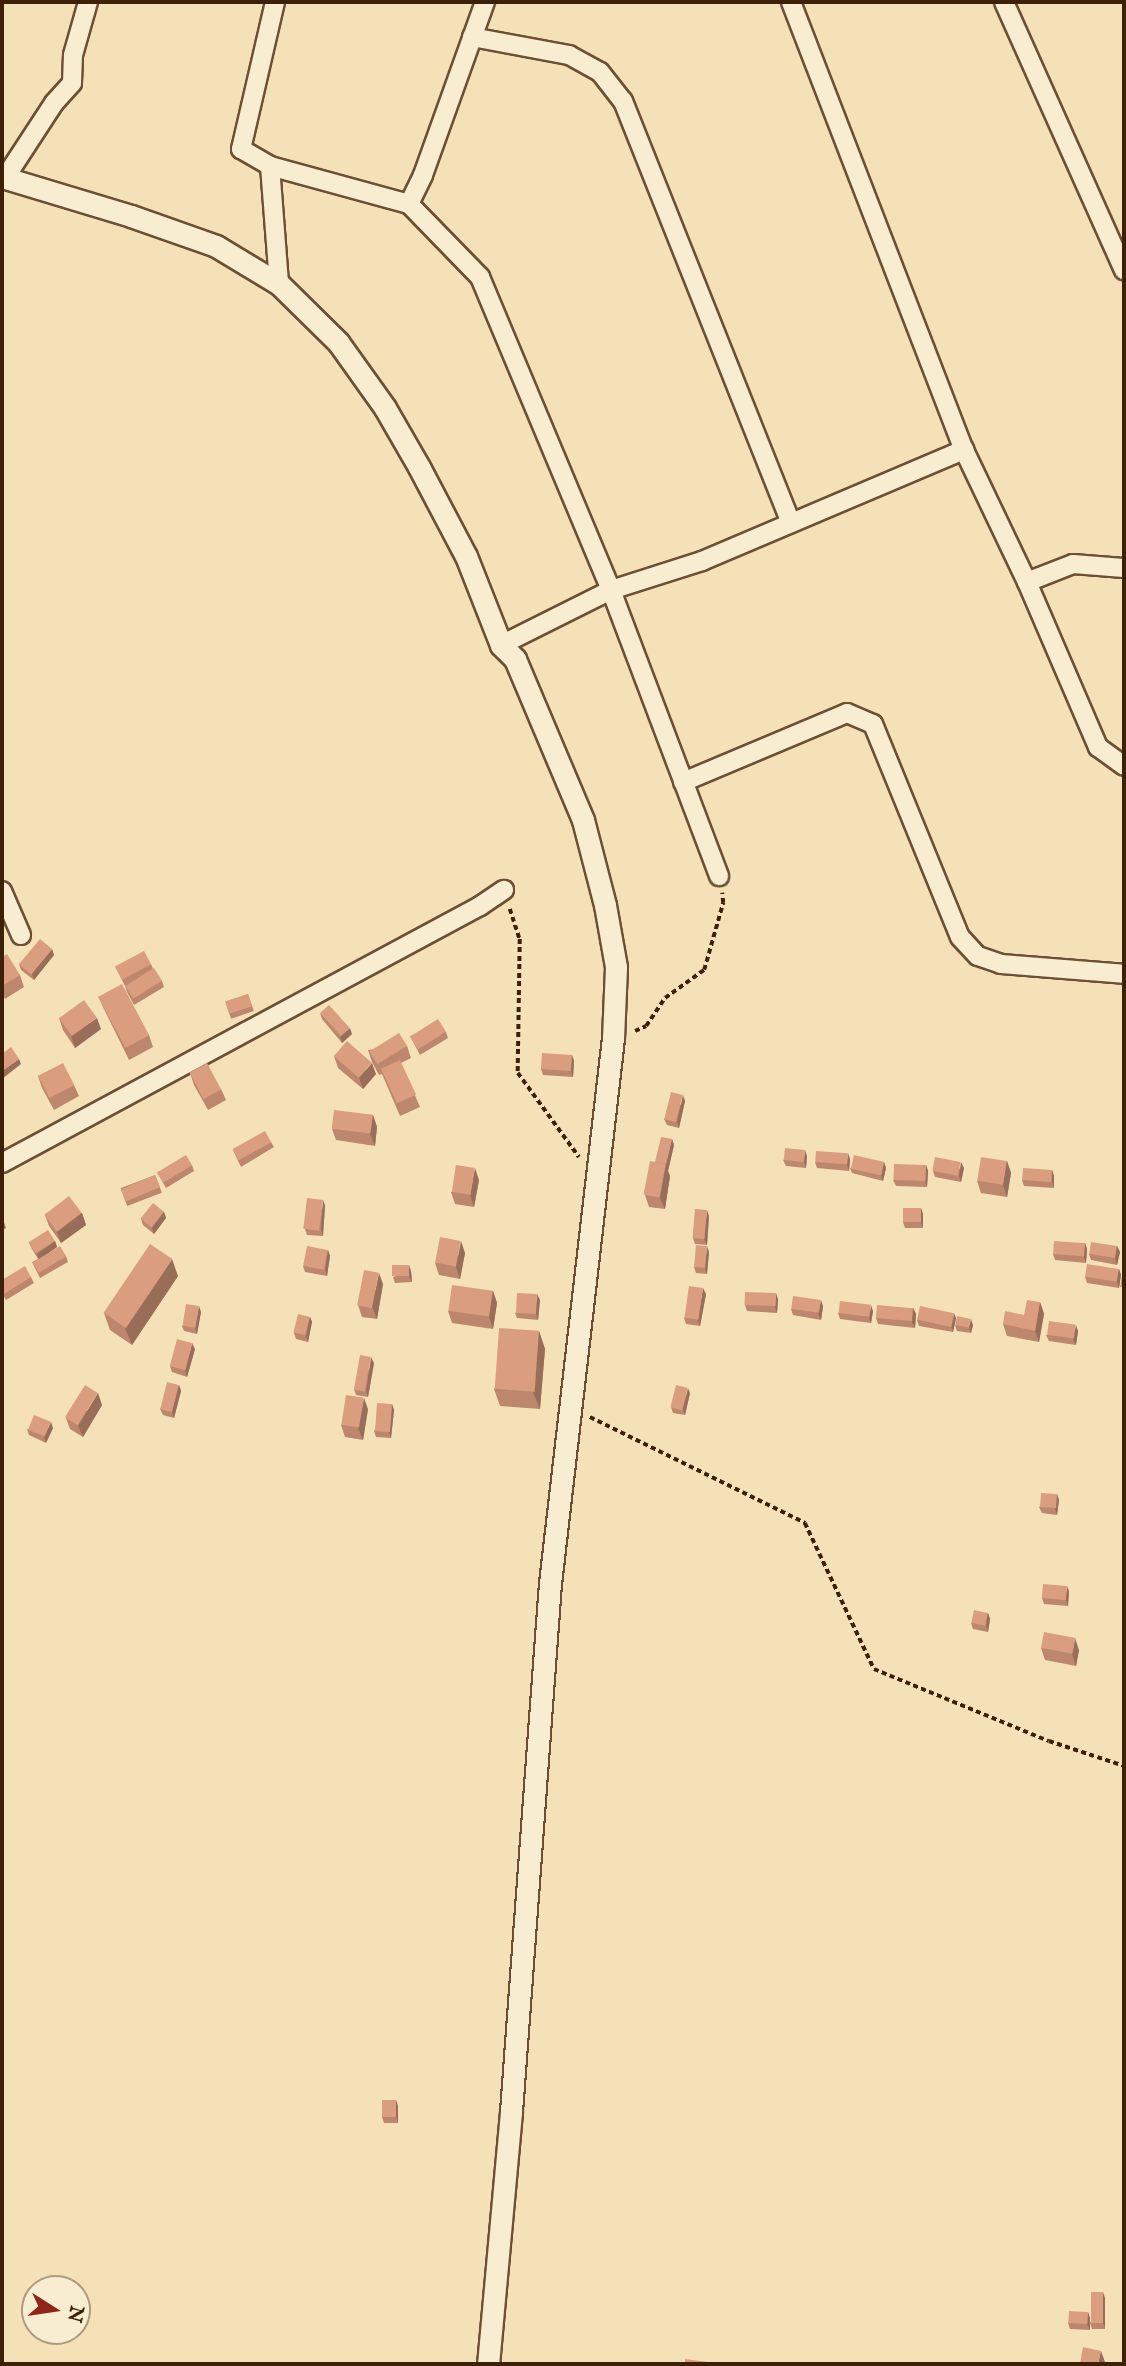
<!DOCTYPE html>
<html>
<head>
<meta charset="utf-8">
<style>
  body { margin:0 }
  #map { position:relative; width:1126px; height:2366px; overflow:hidden; background:#f5e1b8; font-family:"IM FELL English",serif }
  div>[style] { position:absolute }
  [style*='--x'] { left:calc(var(--x)*1px); top:calc(var(--y)*1px); width:calc(var(--w)*1px); rotate:calc(var(--a)*1deg) }
  .path>* { height:3.5px; margin-top:-1.75px; transform-origin:0; background:repeating-linear-gradient(90deg,#3d2008 0 5px,transparent 0 8.5px) }
  .roads { filter:drop-shadow(2px 0 #6b5034) drop-shadow(-2px 0 #6b5034) drop-shadow(0 2px #6b5034) drop-shadow(0 -2px #6b5034) }
  .minor>* { height:18px; margin:-9px; padding:0 9px; transform-origin:9px; border-radius:9px; background:#f8ecd1 }
  .tertiary>* { height:21px; margin:-10.5px; padding:0 10.5px; transform-origin:10.5px; border-radius:10.5px; background:#f8ecd1 }
  .wall>* { inset:0; background:#bc876d; transform-origin:0 0 }
  .shaded-wall>* { inset:0; background:#996e59 }
  .building>* { inset:0; background:#db9d7f; transform-origin:0 0 }
  span { translate:-50% -50%; white-space:nowrap; text-align:center; line-height:1.15; -webkit-text-stroke:5px #f8ecd1; paint-order:stroke }
  .frame { position:absolute; inset:0; border:4px solid #3d2008; pointer-events:none }
  .north { position:absolute; left:21px; top:2275px; width:70px; height:70px; box-sizing:border-box; background:#f8ecd1; border:2px solid #ad9a81; border-radius:50%; rotate:102deg; font-size:19px; font-weight:700; line-height:28px; text-align:center; color:#3d2008 }
  .north::after { content:''; display:block; margin:auto; width:24px; height:32px; background:#8f2418; clip-path:polygon(50% 0,100% 100%,50% 72%,0 100%) }
</style>
</head>
<body>
<div id="map">
  <div class="path">
    <div style="--x:510;--y:909;--w:32;--a:72"></div>
    <div style="--x:520;--y:939;--w:134;--a:90.9"></div>
    <div style="--x:518;--y:1073;--w:104;--a:54"></div>
    <div style="--x:635;--y:1031;--w:12;--a:-24"></div>
    <div style="--x:646;--y:1026;--w:34;--a:-56"></div>
    <div style="--x:665;--y:998;--w:48;--a:-35.7"></div>
    <div style="--x:704;--y:970;--w:70;--a:-74.2"></div>
    <div style="--x:723;--y:903;--w:10;--a:-96"></div>
    <div style="--x:590;--y:1417;--w:240;--a:26.2"></div>
    <div style="--x:805;--y:1523;--w:161;--a:64.7"></div>
    <div style="--x:874;--y:1669;--w:189;--a:22.4"></div>
    <div style="--x:1049;--y:1741;--w:79;--a:18.4"></div>
  </div>
  <div class="roads">
    <div class="minor">
      <div style="--x:275;--y:2;--w:151;--a:103"></div>
      <div style="--x:241;--y:149;--w:34;--a:30"></div>
      <div style="--x:270;--y:166;--w:144;--a:15.3"></div>
      <div style="--x:409;--y:204;--w:102;--a:45.8"></div>
      <div style="--x:480;--y:277;--w:339;--a:67.3"></div>
      <div style="--x:611;--y:590;--w:306;--a:69.3"></div>
      <div style="--x:791;--y:2;--w:480;--a:68.9"></div>
      <div style="--x:964;--y:450;--w:146;--a:64.5"></div>
      <div style="--x:1027;--y:582;--w:180;--a:66.7"></div>
      <div style="--x:1098;--y:747;--w:32;--a:36"></div>
      <div style="--x:1004;--y:2;--w:294;--a:65.9"></div>
      <div style="--x:472;--y:37;--w:99;--a:10.5"></div>
      <div style="--x:569;--y:55;--w:35;--a:29"></div>
      <div style="--x:600;--y:72;--w:37;--a:52"></div>
      <div style="--x:623;--y:101;--w:454;--a:68.3"></div>
      <div style="--x:270;--y:166;--w:118;--a:85.6"></div>
      <div style="--x:5;--y:178;--w:90;--a:-56.8"></div>
      <div style="--x:54;--y:103;--w:27;--a:-48"></div>
      <div style="--x:72;--y:83;--w:28;--a:-88"></div>
      <div style="--x:73;--y:55;--w:55;--a:-74.2"></div>
      <div style="--x:409;--y:204;--w:32;--a:-64"></div>
      <div style="--x:423;--y:175;--w:184;--a:-70.3"></div>
      <div style="--x:1027;--y:582;--w:49;--a:-21.4"></div>
      <div style="--x:1073;--y:564;--w:51;--a:4.5"></div>
      <div style="--x:501;--y:645;--w:123;--a:-26.6"></div>
      <div style="--x:611;--y:590;--w:96;--a:-17.7"></div>
      <div style="--x:702;--y:561;--w:285;--a:-23"></div>
      <div style="--x:683;--y:782;--w:178;--a:-22.8"></div>
      <div style="--x:847;--y:713;--w:28;--a:23"></div>
      <div style="--x:873;--y:724;--w:230;--a:67.8"></div>
      <div style="--x:960;--y:937;--w:26;--a:47"></div>
      <div style="--x:978;--y:956;--w:24;--a:19"></div>
      <div style="--x:1001;--y:964;--w:123;--a:4.6"></div>
      <div style="--x:2;--y:891;--w:48;--a:66.6"></div>
      <div style="--x:2;--y:1163;--w:543;--a:-28.27"></div>
      <div style="--x:480;--y:906;--w:29;--a:-34"></div>
    </div>
    <div class="tertiary">
      <div style="--x:2;--y:177;--w:135;--a:16.8"></div>
      <div style="--x:131;--y:216;--w:90;--a:19.4"></div>
      <div style="--x:216;--y:246;--w:74;--a:31.1"></div>
      <div style="--x:279;--y:284;--w:83;--a:44.5"></div>
      <div style="--x:338;--y:342;--w:81;--a:54.5"></div>
      <div style="--x:385;--y:408;--w:68;--a:60"></div>
      <div style="--x:419;--y:467;--w:101;--a:62.2"></div>
      <div style="--x:466;--y:556;--w:96;--a:68.5"></div>
      <div style="--x:501;--y:645;--w:20;--a:45"></div>
      <div style="--x:515;--y:659;--w:175;--a:67.1"></div>
      <div style="--x:583;--y:820;--w:88;--a:75.5"></div>
      <div style="--x:605;--y:905;--w:63;--a:79.9"></div>
      <div style="--x:616;--y:967;--w:71;--a:92.4"></div>
      <div style="--x:613;--y:1038;--w:549;--a:96.59"></div>
      <div style="--x:550;--y:1583;--w:530;--a:94.22"></div>
      <div style="--x:511;--y:2112;--w:253;--a:95.2"></div>
    </div>
  </div>
  <div class="wall">
    <div style="clip-path:polygon(52px 949px,54px 955px,34px 980px,21px 970px,19px 964px)"></div>
    <div style="clip-path:polygon(2px 957px,20px 975px,24px 987px,5px 999px,2px 993px)"></div>
    <div style="clip-path:polygon(151px 964px,153px 969px,162px 981px,164px 987px,134px 1005px,127px 992px,125px 986px,116px 968px)"></div>
    <div style="left:248px;top:994px;width:18px;height:24px;rotate:71deg"></div>
    <div style="clip-path:polygon(98px 996px,149px 1035px,153px 1047px,129px 1060px,103px 1007px)"></div>
    <div style="clip-path:polygon(320px 1013px,352px 1034px,342px 1043px,322px 1019px)"></div>
    <div style="clip-path:polygon(59px 1018px,101px 1029px,75px 1048px,63px 1030px)"></div>
    <div style="clip-path:polygon(446px 1032px,448px 1038px,420px 1055px,410px 1036px)"></div>
    <div style="clip-path:polygon(407px 1046px,411px 1058px,401px 1063px,420px 1107px,400px 1116px,382px 1074px,379px 1075px,372px 1062px,368px 1050px)"></div>
    <div style="clip-path:polygon(572px 1055px,574px 1061px,573px 1077px,543px 1075px,541px 1069px)"></div>
    <div style="clip-path:polygon(334px 1056px,376px 1074px,363px 1089px,338px 1068px)"></div>
    <div style="clip-path:polygon(190px 1073px,221px 1089px,226px 1100px,208px 1110px,194px 1085px)"></div>
    <div style="clip-path:polygon(38px 1076px,74px 1085px,79px 1096px,54px 1110px,42px 1088px)"></div>
    <div style="clip-path:polygon(685px 1101px,679px 1128px,667px 1125px,664px 1119px)"></div>
    <div style="clip-path:polygon(373px 1115px,377px 1127px,375px 1146px,336px 1140px,332px 1129px)"></div>
    <div style="clip-path:polygon(672px 1139px,674px 1145px,668px 1171px,670px 1176px,665px 1209px,649px 1207px,645px 1195px,655px 1162px)"></div>
    <div style="clip-path:polygon(271px 1142px,274px 1147px,241px 1167px,233px 1150px)"></div>
    <div style="clip-path:polygon(807px 1156px,806px 1168px,786px 1166px,783px 1160px)"></div>
    <div style="clip-path:polygon(850px 1159px,849px 1171px,817px 1168px,815px 1162px)"></div>
    <div style="clip-path:polygon(1007px 1161px,1011px 1173px,1007px 1197px,981px 1193px,977px 1181px)"></div>
    <div style="clip-path:polygon(884px 1162px,886px 1168px,883px 1181px,852px 1173px,850px 1168px)"></div>
    <div style="clip-path:polygon(192px 1165px,194px 1171px,166px 1188px,157px 1172px)"></div>
    <div style="clip-path:polygon(926px 1165px,928px 1171px,927px 1187px,896px 1186px,893px 1180px)"></div>
    <div style="clip-path:polygon(964px 1168px,961px 1182px,935px 1177px,933px 1171px)"></div>
    <div style="clip-path:polygon(1052px 1170px,1054px 1176px,1054px 1188px,1024px 1186px,1022px 1180px)"></div>
    <div style="left:155px;top:1175px;width:19px;height:37px;rotate:69deg"></div>
    <div style="clip-path:polygon(479px 1180px,474px 1207px,455px 1204px,451px 1192px)"></div>
    <div style="clip-path:polygon(325px 1205px,323px 1236px,307px 1235px,305px 1229px)"></div>
    <div style="clip-path:polygon(921px 1208px,923px 1214px,923px 1228px,905px 1228px,903px 1222px)"></div>
    <div style="clip-path:polygon(164px 1212px,166px 1218px,154px 1234px,143px 1225px,141px 1219px)"></div>
    <div style="clip-path:polygon(82px 1213px,86px 1225px,61px 1243px,49px 1226px,45px 1215px)"></div>
    <div style="clip-path:polygon(709px 1216px,707px 1245px,695px 1244px,693px 1238px)"></div>
    <div style="clip-path:polygon(55px 1241px,57px 1247px,49px 1252px,66px 1256px,68px 1262px,40px 1278px,32px 1262px,38px 1259px,32px 1249px,29px 1243px)"></div>
    <div style="clip-path:polygon(1085px 1243px,1087px 1249px,1086px 1263px,1055px 1260px,1053px 1254px)"></div>
    <div style="clip-path:polygon(1117px 1246px,1120px 1252px,1117px 1265px,1091px 1260px,1089px 1254px)"></div>
    <div style="clip-path:polygon(328px 1250px,330px 1256px,327px 1276px,305px 1272px,303px 1266px)"></div>
    <div style="clip-path:polygon(709px 1252px,707px 1274px,696px 1273px,694px 1267px)"></div>
    <div style="clip-path:polygon(465px 1253px,460px 1279px,439px 1275px,435px 1263px)"></div>
    <div style="clip-path:polygon(1119px 1269px,1121px 1275px,1119px 1288px,1087px 1283px,1085px 1277px)"></div>
    <div style="clip-path:polygon(411px 1271px,412px 1282px,395px 1283px,393px 1277px)"></div>
    <div style="clip-path:polygon(178px 1276px,132px 1345px,110px 1330px,104px 1313px)"></div>
    <div style="clip-path:polygon(31px 1277px,34px 1283px,6px 1300px,2px 1293px,2px 1280px)"></div>
    <div style="clip-path:polygon(383px 1284px,377px 1319px,362px 1317px,358px 1305px)"></div>
    <div style="clip-path:polygon(493px 1291px,497px 1303px,493px 1329px,452px 1323px,448px 1311px)"></div>
    <div style="clip-path:polygon(706px 1294px,700px 1326px,686px 1324px,684px 1318px)"></div>
    <div style="clip-path:polygon(778px 1299px,777px 1313px,747px 1311px,745px 1305px)"></div>
    <div style="clip-path:polygon(540px 1300px,538px 1320px,517px 1318px,515px 1313px)"></div>
    <div style="clip-path:polygon(1040px 1302px,1044px 1314px,1039px 1342px,1007px 1336px,1003px 1324px,1024px 1315px)"></div>
    <div style="clip-path:polygon(823px 1306px,821px 1320px,793px 1315px,791px 1309px)"></div>
    <div style="clip-path:polygon(913px 1308px,916px 1314px,915px 1328px,878px 1324px,876px 1318px)"></div>
    <div style="clip-path:polygon(873px 1311px,871px 1323px,840px 1319px,838px 1313px)"></div>
    <div style="clip-path:polygon(201px 1312px,197px 1334px,184px 1331px,182px 1326px)"></div>
    <div style="clip-path:polygon(310px 1317px,312px 1322px,308px 1342px,296px 1339px,294px 1333px)"></div>
    <div style="clip-path:polygon(956px 1318px,953px 1332px,919px 1326px,917px 1320px)"></div>
    <div style="clip-path:polygon(955px 1325px,973px 1325px,971px 1333px,957px 1331px)"></div>
    <div style="clip-path:polygon(539px 1331px,545px 1349px,540px 1409px,500px 1406px,494px 1389px)"></div>
    <div style="clip-path:polygon(1078px 1331px,1076px 1345px,1049px 1341px,1046px 1335px)"></div>
    <div style="clip-path:polygon(195px 1349px,187px 1377px,172px 1372px,170px 1366px)"></div>
    <div style="clip-path:polygon(374px 1363px,368px 1397px,356px 1395px,354px 1389px)"></div>
    <div style="clip-path:polygon(179px 1385px,181px 1391px,174px 1418px,163px 1415px,160px 1409px)"></div>
    <div style="clip-path:polygon(690px 1393px,685px 1415px,673px 1413px,671px 1407px)"></div>
    <div style="clip-path:polygon(392px 1404px,394px 1410px,391px 1438px,376px 1437px,374px 1431px)"></div>
    <div style="clip-path:polygon(102px 1405px,83px 1437px,70px 1429px,66px 1418px)"></div>
    <div style="clip-path:polygon(368px 1409px,363px 1440px,345px 1437px,341px 1425px)"></div>
    <div style="clip-path:polygon(53px 1428px,46px 1443px,29px 1435px,27px 1429px)"></div>
    <div style="clip-path:polygon(1057px 1494px,1059px 1500px,1057px 1515px,1042px 1513px,1039px 1507px)"></div>
    <div style="clip-path:polygon(1069px 1591px,1068px 1606px,1044px 1604px,1042px 1598px)"></div>
    <div style="clip-path:polygon(988px 1613px,990px 1619px,988px 1632px,973px 1629px,971px 1623px)"></div>
    <div style="clip-path:polygon(1041px 1648px,1079px 1650px,1076px 1666px,1045px 1660px)"></div>
    <div style="clip-path:polygon(396px 2100px,398px 2106px,398px 2123px,384px 2123px,382px 2117px)"></div>
    <div style="clip-path:polygon(1105px 2298px,1105px 2329px,1092px 2329px,1090px 2323px)"></div>
    <div style="clip-path:polygon(1088px 2312px,1090px 2318px,1090px 2330px,1070px 2329px,1068px 2323px)"></div>
  </div>
  <div class="shaded-wall">
    <div style="clip-path:polygon(52px 949px,54px 955px,34px 980px,32px 974px)"></div>
    <div style="clip-path:polygon(97px 1018px,101px 1029px,75px 1048px,71px 1036px)"></div>
    <div style="clip-path:polygon(350px 1028px,352px 1034px,342px 1043px,340px 1037px)"></div>
    <div style="clip-path:polygon(572px 1055px,574px 1061px,573px 1077px,571px 1071px)"></div>
    <div style="clip-path:polygon(19px 1059px,21px 1064px,2px 1079px,2px 1071px)"></div>
    <div style="clip-path:polygon(372px 1063px,376px 1074px,363px 1089px,359px 1078px)"></div>
    <div style="clip-path:polygon(683px 1095px,685px 1101px,679px 1128px,677px 1122px)"></div>
    <div style="clip-path:polygon(373px 1115px,377px 1127px,375px 1146px,370px 1134px)"></div>
    <div style="clip-path:polygon(672px 1139px,674px 1145px,668px 1171px,670px 1176px,665px 1209px,660px 1198px,666px 1164px)"></div>
    <div style="clip-path:polygon(805px 1150px,807px 1156px,806px 1168px,804px 1162px)"></div>
    <div style="clip-path:polygon(848px 1153px,850px 1159px,849px 1171px,847px 1165px)"></div>
    <div style="clip-path:polygon(1007px 1161px,1011px 1173px,1007px 1197px,1003px 1185px)"></div>
    <div style="clip-path:polygon(884px 1162px,886px 1168px,883px 1181px,881px 1175px)"></div>
    <div style="clip-path:polygon(961px 1162px,964px 1168px,961px 1182px,959px 1176px)"></div>
    <div style="clip-path:polygon(926px 1165px,928px 1171px,927px 1187px,925px 1181px)"></div>
    <div style="clip-path:polygon(475px 1168px,479px 1180px,474px 1207px,470px 1195px)"></div>
    <div style="clip-path:polygon(1052px 1170px,1054px 1176px,1054px 1188px,1052px 1182px)"></div>
    <div style="clip-path:polygon(323px 1200px,325px 1205px,323px 1236px,321px 1230px)"></div>
    <div style="clip-path:polygon(921px 1208px,923px 1214px,923px 1228px,921px 1222px)"></div>
    <div style="clip-path:polygon(707px 1210px,709px 1216px,707px 1245px,704px 1239px)"></div>
    <div style="clip-path:polygon(164px 1212px,166px 1218px,154px 1234px,152px 1228px)"></div>
    <div style="clip-path:polygon(82px 1213px,86px 1225px,61px 1243px,57px 1232px)"></div>
    <div style="clip-path:polygon(2px 1217px,6px 1228px,2px 1230px)"></div>
    <div style="clip-path:polygon(55px 1241px,57px 1247px,39px 1260px,37px 1254px)"></div>
    <div style="clip-path:polygon(461px 1241px,465px 1253px,460px 1279px,456px 1267px)"></div>
    <div style="clip-path:polygon(1085px 1243px,1087px 1249px,1086px 1263px,1084px 1257px)"></div>
    <div style="clip-path:polygon(707px 1246px,709px 1252px,707px 1274px,705px 1268px)"></div>
    <div style="clip-path:polygon(1117px 1246px,1120px 1252px,1117px 1265px,1115px 1259px)"></div>
    <div style="clip-path:polygon(328px 1250px,330px 1256px,327px 1276px,325px 1270px)"></div>
    <div style="clip-path:polygon(172px 1259px,178px 1276px,132px 1345px,125px 1328px)"></div>
    <div style="clip-path:polygon(409px 1265px,411px 1271px,412px 1282px,409px 1276px)"></div>
    <div style="clip-path:polygon(1119px 1269px,1121px 1275px,1119px 1288px,1117px 1282px)"></div>
    <div style="clip-path:polygon(379px 1273px,383px 1284px,377px 1319px,372px 1307px)"></div>
    <div style="clip-path:polygon(703px 1288px,706px 1294px,700px 1326px,698px 1320px)"></div>
    <div style="clip-path:polygon(493px 1291px,497px 1303px,493px 1329px,489px 1317px)"></div>
    <div style="clip-path:polygon(776px 1293px,778px 1299px,777px 1313px,775px 1307px)"></div>
    <div style="clip-path:polygon(537px 1294px,540px 1300px,538px 1320px,536px 1314px)"></div>
    <div style="clip-path:polygon(821px 1300px,823px 1306px,821px 1320px,818px 1314px)"></div>
    <div style="clip-path:polygon(1040px 1302px,1044px 1314px,1039px 1342px,1035px 1331px)"></div>
    <div style="clip-path:polygon(871px 1305px,873px 1311px,871px 1323px,869px 1318px)"></div>
    <div style="clip-path:polygon(199px 1306px,201px 1312px,197px 1334px,195px 1328px)"></div>
    <div style="clip-path:polygon(913px 1308px,916px 1314px,915px 1328px,912px 1322px)"></div>
    <div style="clip-path:polygon(954px 1313px,956px 1318px,953px 1332px,951px 1326px)"></div>
    <div style="clip-path:polygon(310px 1317px,312px 1322px,308px 1342px,306px 1336px)"></div>
    <div style="clip-path:polygon(971px 1319px,973px 1325px,971px 1333px,969px 1327px)"></div>
    <div style="clip-path:polygon(1076px 1325px,1078px 1331px,1076px 1345px,1073px 1339px)"></div>
    <div style="clip-path:polygon(539px 1331px,545px 1349px,540px 1409px,533px 1392px)"></div>
    <div style="clip-path:polygon(192px 1343px,195px 1349px,187px 1377px,185px 1371px)"></div>
    <div style="clip-path:polygon(371px 1357px,374px 1363px,368px 1397px,366px 1392px)"></div>
    <div style="clip-path:polygon(179px 1385px,181px 1391px,174px 1418px,172px 1412px)"></div>
    <div style="clip-path:polygon(688px 1388px,690px 1393px,685px 1415px,683px 1409px)"></div>
    <div style="clip-path:polygon(98px 1393px,102px 1405px,83px 1437px,78px 1426px)"></div>
    <div style="clip-path:polygon(364px 1398px,368px 1409px,363px 1440px,358px 1428px)"></div>
    <div style="clip-path:polygon(392px 1404px,394px 1410px,391px 1438px,389px 1432px)"></div>
    <div style="clip-path:polygon(51px 1422px,53px 1428px,46px 1443px,44px 1437px)"></div>
    <div style="clip-path:polygon(1057px 1494px,1059px 1500px,1057px 1515px,1055px 1509px)"></div>
    <div style="clip-path:polygon(1067px 1586px,1069px 1591px,1068px 1606px,1066px 1600px)"></div>
    <div style="clip-path:polygon(988px 1613px,990px 1619px,988px 1632px,986px 1626px)"></div>
    <div style="clip-path:polygon(1075px 1638px,1079px 1650px,1076px 1666px,1072px 1654px)"></div>
    <div style="clip-path:polygon(396px 2100px,398px 2106px,398px 2123px,396px 2117px)"></div>
    <div style="clip-path:polygon(1103px 2292px,1105px 2298px,1105px 2329px,1103px 2323px)"></div>
    <div style="clip-path:polygon(1088px 2312px,1090px 2318px,1090px 2330px,1087px 2324px)"></div>
    <div style="clip-path:polygon(1101px 2351px,1105px 2362px,1105px 2364px,1098px 2364px)"></div>
  </div>
  <div class="building">
    <div style="left:40px;top:939px;width:16px;height:33px;rotate:40deg"></div>
    <div style="left:144px;top:951px;width:15px;height:33px;rotate:62deg"></div>
    <div style="clip-path:polygon(7px 954px,20px 975px,2px 986px,2px 957px)"></div>
    <div style="left:154px;top:968px;width:15px;height:34px;rotate:58deg"></div>
    <div style="left:122px;top:984px;width:58px;height:27px;rotate:62deg"></div>
    <div style="left:248px;top:994px;width:13px;height:24px;rotate:72deg"></div>
    <div style="left:84px;top:1000px;width:22px;height:31px;rotate:54deg"></div>
    <div style="left:329px;top:1005px;width:31px;height:12px;rotate:48deg"></div>
    <div style="left:438px;top:1019px;width:15px;height:33px;rotate:58deg"></div>
    <div style="left:399px;top:1033px;width:15px;height:35px;rotate:58deg"></div>
    <div style="left:347px;top:1041px;width:33px;height:20px;rotate:41deg"></div>
    <div style="clip-path:polygon(11px 1047px,19px 1059px,2px 1071px,2px 1054px)"></div>
    <div style="left:542px;top:1053px;width:30px;height:16px;rotate:4deg"></div>
    <div style="left:400px;top:1060px;width:38px;height:21px;rotate:65deg"></div>
    <div style="left:63px;top:1063px;width:25px;height:28px;rotate:63deg"></div>
    <div style="left:207px;top:1063px;width:30px;height:20px;rotate:62deg"></div>
    <div style="left:671px;top:1092px;width:12px;height:28px;rotate:14deg"></div>
    <div style="left:334px;top:1110px;width:39px;height:19px;rotate:7deg"></div>
    <div style="left:265px;top:1131px;width:13px;height:37px;rotate:61deg"></div>
    <div style="clip-path:polygon(661px 1137px,672px 1139px,666px 1165px,666px 1164px,655px 1162px)"></div>
    <div style="left:785px;top:1148px;width:20px;height:12px;rotate:6deg"></div>
    <div style="left:816px;top:1151px;width:32px;height:11px;rotate:4deg"></div>
    <div style="left:186px;top:1155px;width:12px;height:34px;rotate:59deg"></div>
    <div style="left:854px;top:1155px;width:31px;height:14px;rotate:13deg"></div>
    <div style="left:935px;top:1157px;width:26px;height:14px;rotate:11deg"></div>
    <div style="left:981px;top:1157px;width:26px;height:24px;rotate:9deg"></div>
    <div style="left:650px;top:1161px;width:16px;height:34px;rotate:11deg"></div>
    <div style="left:894px;top:1164px;width:32px;height:16px;rotate:2deg"></div>
    <div style="left:456px;top:1165px;width:19px;height:27px;rotate:9deg"></div>
    <div style="left:1023px;top:1168px;width:29px;height:12px;rotate:4deg"></div>
    <div style="left:155px;top:1175px;width:13px;height:37px;rotate:67deg"></div>
    <div style="left:69px;top:1196px;width:21px;height:31px;rotate:53deg"></div>
    <div style="left:307px;top:1198px;width:16px;height:31px;rotate:7deg"></div>
    <div style="left:153px;top:1203px;width:14px;height:20px;rotate:39deg"></div>
    <div style="left:903px;top:1208px;width:18px;height:14px"></div>
    <div style="left:695px;top:1209px;width:12px;height:29px;rotate:5deg"></div>
    <div style="left:48px;top:1230px;width:13px;height:23px;rotate:58deg"></div>
    <div style="left:440px;top:1237px;width:21px;height:26px;rotate:11deg"></div>
    <div style="left:1054px;top:1241px;width:31px;height:13px;rotate:4deg"></div>
    <div style="left:1091px;top:1242px;width:26px;height:12px;rotate:9deg"></div>
    <div style="left:150px;top:1244px;width:27px;height:83px;rotate:34deg"></div>
    <div style="left:696px;top:1245px;width:11px;height:22px;rotate:5deg"></div>
    <div style="left:60px;top:1246px;width:12px;height:32px;rotate:59deg"></div>
    <div style="left:307px;top:1246px;width:21px;height:20px;rotate:11deg"></div>
    <div style="left:1087px;top:1264px;width:32px;height:13px;rotate:9deg"></div>
    <div style="left:409px;top:1265px;width:11px;height:17px;rotate:90deg"></div>
    <div style="clip-path:polygon(25px 1266px,31px 1277px,4px 1294px,2px 1291px,2px 1280px)"></div>
    <div style="clip-path:polygon(1124px 1266px,1124px 1287px,1120px 1287px)"></div>
    <div style="left:364px;top:1270px;width:15px;height:36px;rotate:11deg"></div>
    <div style="left:452px;top:1285px;width:41px;height:26px;rotate:8deg"></div>
    <div style="left:689px;top:1286px;width:14px;height:32px;rotate:8deg"></div>
    <div style="left:745px;top:1292px;width:31px;height:13px;rotate:2deg"></div>
    <div style="left:517px;top:1293px;width:20px;height:20px;rotate:3deg"></div>
    <div style="left:793px;top:1296px;width:28px;height:13px;rotate:8deg"></div>
    <div style="clip-path:polygon(1027px 1300px,1040px 1302px,1035px 1331px,1003px 1324px,1005px 1311px,1024px 1315px)"></div>
    <div style="left:840px;top:1301px;width:31px;height:12px;rotate:7deg"></div>
    <div style="left:186px;top:1304px;width:13px;height:22px;rotate:9deg"></div>
    <div style="left:877px;top:1305px;width:36px;height:13px;rotate:5deg"></div>
    <div style="left:920px;top:1306px;width:35px;height:14px;rotate:12deg"></div>
    <div style="left:298px;top:1314px;width:12px;height:19px;rotate:14deg"></div>
    <div style="left:957px;top:1316px;width:14px;height:9px;rotate:12deg"></div>
    <div style="left:1049px;top:1321px;width:27px;height:14px;rotate:8deg"></div>
    <div style="left:499px;top:1328px;width:40px;height:61px;rotate:4deg"></div>
    <div style="left:177px;top:1339px;width:16px;height:28px;rotate:15deg"></div>
    <div style="left:360px;top:1355px;width:11px;height:35px;rotate:10deg"></div>
    <div style="left:167px;top:1382px;width:12px;height:28px;rotate:14deg"></div>
    <div style="left:85px;top:1385px;width:15px;height:38px;rotate:32deg"></div>
    <div style="left:676px;top:1385px;width:12px;height:23px;rotate:14deg"></div>
    <div style="left:346px;top:1395px;width:18px;height:30px;rotate:9deg"></div>
    <div style="left:377px;top:1403px;width:15px;height:28px;rotate:4deg"></div>
    <div style="left:34px;top:1415px;width:18px;height:16px;rotate:22deg"></div>
    <div style="left:1041px;top:1493px;width:16px;height:14px;rotate:4deg"></div>
    <div style="left:1043px;top:1584px;width:24px;height:14px;rotate:5deg"></div>
    <div style="left:974px;top:1610px;width:14px;height:13px;rotate:12deg"></div>
    <div style="left:1044px;top:1632px;width:32px;height:16px;rotate:11deg"></div>
    <div style="left:382px;top:2100px;width:14px;height:17px"></div>
    <div style="left:1091px;top:2292px;width:12px;height:31px"></div>
    <div style="left:1069px;top:2311px;width:19px;height:12px;rotate:3deg"></div>
    <div style="clip-path:polygon(1083px 2347px,1101px 2351px,1098px 2364px,1080px 2364px)"></div>
    <div style="clip-path:polygon(685px 2359px,716px 2363px,685px 2364px)"></div>
  </div>
  <div class="frame"></div>
  <div class="north">N</div>
</div>
</body>
</html>
